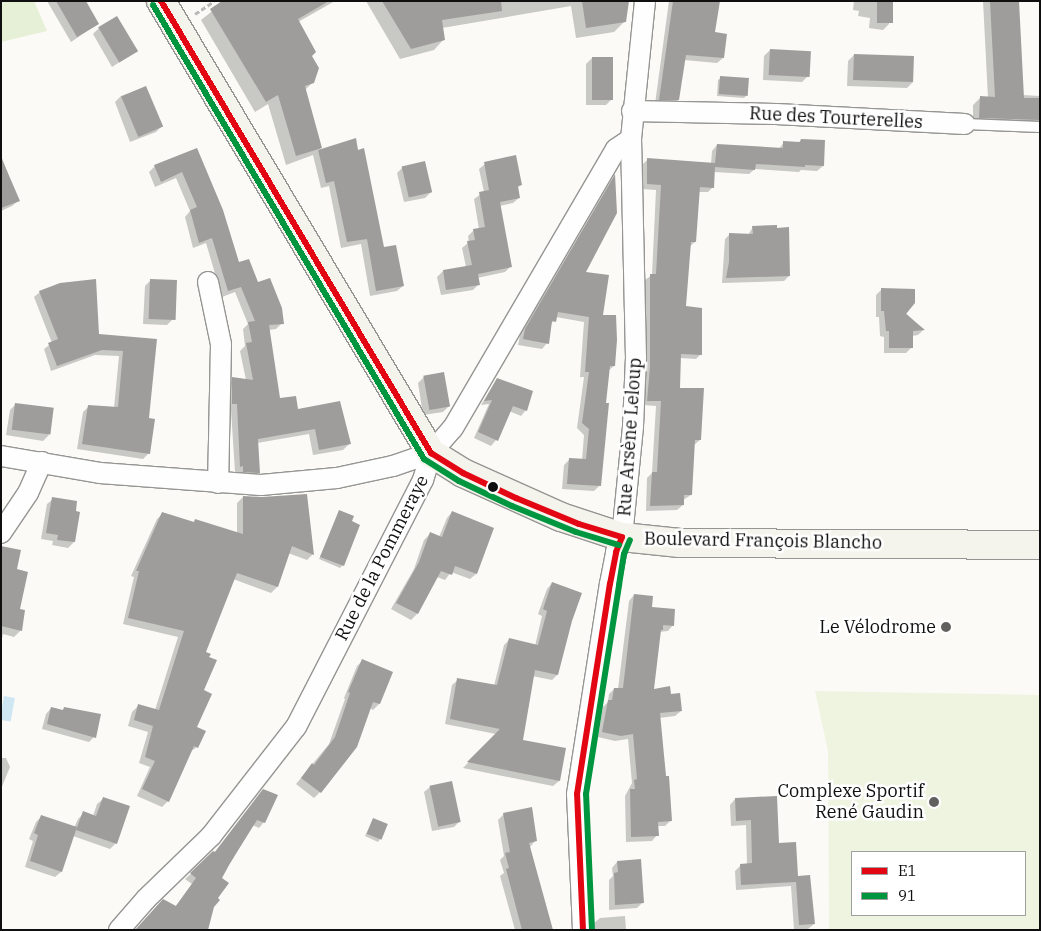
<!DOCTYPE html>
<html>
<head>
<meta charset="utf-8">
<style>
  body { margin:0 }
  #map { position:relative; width:1041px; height:931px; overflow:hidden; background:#fbfaf6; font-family:"IBM Plex Serif",serif }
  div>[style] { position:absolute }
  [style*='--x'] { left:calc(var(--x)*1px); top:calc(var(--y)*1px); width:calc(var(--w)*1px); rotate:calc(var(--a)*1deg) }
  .green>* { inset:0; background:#e6f0d7 }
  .pitch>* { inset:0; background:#eff4e1 }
  .water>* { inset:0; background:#cee7f3; transform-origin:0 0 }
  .shadow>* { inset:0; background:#0003 }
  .building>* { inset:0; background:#9f9d9b; transform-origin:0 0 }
  .path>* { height:3px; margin-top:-1.5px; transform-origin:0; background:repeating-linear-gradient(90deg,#b9b9b8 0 5px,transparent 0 7.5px) }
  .roads { filter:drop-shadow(1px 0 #959593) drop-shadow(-1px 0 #959593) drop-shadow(0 1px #959593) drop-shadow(0 -1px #959593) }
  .lane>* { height:10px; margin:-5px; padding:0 5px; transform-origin:5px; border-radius:5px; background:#fefefe }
  .street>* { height:20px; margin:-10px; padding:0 10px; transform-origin:10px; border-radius:10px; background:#fefefe }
  .secondary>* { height:28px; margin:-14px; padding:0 14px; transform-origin:14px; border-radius:14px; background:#f5f4ec }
  .bus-1>* { height:6px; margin:-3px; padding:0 3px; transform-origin:3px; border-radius:3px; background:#e30613 }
  .bus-2>* { height:6px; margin:-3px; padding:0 3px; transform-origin:3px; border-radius:3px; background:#009640 }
  .dots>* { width:14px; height:14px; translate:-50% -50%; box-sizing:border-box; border:2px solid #fff; border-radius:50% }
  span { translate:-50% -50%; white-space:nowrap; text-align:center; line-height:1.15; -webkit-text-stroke:5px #fff; paint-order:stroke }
  .street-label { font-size:18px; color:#0f0f0f }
  .poi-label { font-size:18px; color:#0f0f0f }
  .right { translate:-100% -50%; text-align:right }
  .frame { position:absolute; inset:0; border:2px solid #0f0f0f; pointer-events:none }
  .legend { position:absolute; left:851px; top:851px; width:175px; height:65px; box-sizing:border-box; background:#fff; border:1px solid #9f9f9f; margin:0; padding:6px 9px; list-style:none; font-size:15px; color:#0f0f0f }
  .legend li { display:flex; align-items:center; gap:10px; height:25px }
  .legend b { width:25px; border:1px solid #9f9f9f }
</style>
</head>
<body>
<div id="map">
  <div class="green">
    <div style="clip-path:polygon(1px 1px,34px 1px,47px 31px,1px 42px)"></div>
  </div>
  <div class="pitch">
    <div style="clip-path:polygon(evenodd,815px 691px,1040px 695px,1040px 930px,829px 930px,828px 751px,815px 691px,852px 852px,1025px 852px,1025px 915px,852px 915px,852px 852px)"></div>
  </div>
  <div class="water">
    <div style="left:4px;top:696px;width:11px;height:24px;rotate:10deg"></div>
  </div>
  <div class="shadow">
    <div style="clip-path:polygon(47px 1px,84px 1px,98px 24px,71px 42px)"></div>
    <div style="clip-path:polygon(225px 1px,335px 1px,298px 22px,310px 56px,313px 82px,305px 90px,321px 148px,317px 151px,355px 140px,383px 249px,403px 286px,397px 291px,370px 296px,361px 244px,341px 248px,329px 186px,321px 188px,313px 155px,286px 165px,268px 104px,255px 112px,201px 20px)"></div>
    <div style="clip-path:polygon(366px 1px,627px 1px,625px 21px,614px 32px,576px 38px,571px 6px,442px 28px,444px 39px,434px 50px,400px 59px)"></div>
    <div style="clip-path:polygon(669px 1px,718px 1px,714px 33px,723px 58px,717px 63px,684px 60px,678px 100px,673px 105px,655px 104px)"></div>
    <div style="clip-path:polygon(854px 1px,892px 1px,889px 24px,883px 30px,869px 28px,870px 18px,858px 16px,859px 11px,853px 10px)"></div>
    <div style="clip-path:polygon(983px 1px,1018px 1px,1023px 95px,1040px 96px,1040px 127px,973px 124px,973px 105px,980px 98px,988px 98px)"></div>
    <div style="clip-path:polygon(99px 28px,137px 51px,112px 67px,93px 34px)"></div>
    <div style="clip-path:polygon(770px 50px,808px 76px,802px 82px,763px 80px,764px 56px)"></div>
    <div style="clip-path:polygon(854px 55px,913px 82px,907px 88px,847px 86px,848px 61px)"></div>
    <div style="clip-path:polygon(592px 58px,612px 99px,606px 105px,586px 105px,586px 64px)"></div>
    <div style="clip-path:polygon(721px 78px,746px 96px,744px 98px,717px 96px,718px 80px)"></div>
    <div style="clip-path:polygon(145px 87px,162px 126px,156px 132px,130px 142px,115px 102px,121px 96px)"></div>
    <div style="clip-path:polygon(801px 140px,823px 166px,817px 171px,801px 170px,799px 172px,755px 169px,749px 174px,714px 172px,713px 187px,708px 192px,698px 192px,695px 242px,689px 247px,685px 307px,701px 354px,696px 359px,680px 358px,679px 390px,700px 440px,694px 445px,691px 495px,683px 500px,683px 505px,677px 510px,646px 511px,647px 478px,652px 473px,656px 406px,643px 405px,645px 280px,652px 275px,656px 190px,642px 189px,642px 165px,647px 160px,711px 164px,712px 151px,717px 145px,779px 149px,784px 142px,798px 143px)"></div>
    <div style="clip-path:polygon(196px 150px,239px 264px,257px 284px,282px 323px,276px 329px,269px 330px,279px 399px,349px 444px,343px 450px,313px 455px,309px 434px,257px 443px,259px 473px,253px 479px,237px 477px,237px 472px,235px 472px,231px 410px,226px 410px,227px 385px,233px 379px,246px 380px,240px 351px,245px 346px,243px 329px,248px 324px,235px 292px,222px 297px,206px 243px,193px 248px,185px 217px,190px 211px,176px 178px,155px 187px,149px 172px,155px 166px)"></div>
    <div style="clip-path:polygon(2px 158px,18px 201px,12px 206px,1px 211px)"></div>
    <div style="clip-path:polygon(485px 164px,521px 185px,517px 188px,519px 198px,513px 203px,499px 206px,511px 266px,505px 272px,477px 278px,479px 284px,473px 290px,441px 295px,437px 277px,443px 271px,466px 267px,462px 248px,469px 242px,468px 236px,474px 230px,479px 229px,474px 199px,484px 192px,479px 169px)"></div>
    <div style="clip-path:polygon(403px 167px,431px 192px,425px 198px,404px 202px,397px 173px)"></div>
    <div style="clip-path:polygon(614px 177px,584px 273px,601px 316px,614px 366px,608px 371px,600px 485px,594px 491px,562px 489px,564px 465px,570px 459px,582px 460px,584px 435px,577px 428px,584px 377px,580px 377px,584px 322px,556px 317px,550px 326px,547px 343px,542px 349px,518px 345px,520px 335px)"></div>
    <div style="clip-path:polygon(753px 227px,789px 276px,784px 281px,722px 283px,725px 239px,730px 234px,748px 235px)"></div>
    <div style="clip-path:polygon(151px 280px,173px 319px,167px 325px,143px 324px,145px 286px)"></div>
    <div style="clip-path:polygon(882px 289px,923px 330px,918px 335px,912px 336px,912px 347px,906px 353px,884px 353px,884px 337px,880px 336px,879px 317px,876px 317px,876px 295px)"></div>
    <div style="clip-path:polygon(40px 292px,98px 335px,156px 341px,147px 419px,149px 453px,143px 459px,77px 449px,83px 412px,89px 406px,114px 408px,119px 356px,95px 355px,51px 371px,44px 349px,52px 343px,34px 297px)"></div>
    <div style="clip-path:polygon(424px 377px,449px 406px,443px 412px,423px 415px,418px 383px)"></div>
    <div style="clip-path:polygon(497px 379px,526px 410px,521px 416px,509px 411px,496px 440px,491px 446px,474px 438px,489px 404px,481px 405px)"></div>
    <div style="clip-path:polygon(16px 404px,49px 435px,43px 441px,6px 435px,10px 410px)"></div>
    <div style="clip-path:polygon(243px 497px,313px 554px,307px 560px,288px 553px,277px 587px,271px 593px,233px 579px,205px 652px,202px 691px,195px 727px,197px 747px,190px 752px,168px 801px,162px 807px,137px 796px,150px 767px,139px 763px,148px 732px,128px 726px,132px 712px,138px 706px,155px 710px,178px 637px,123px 624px,134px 577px,131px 576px,157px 519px,163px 513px,192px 523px,196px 520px,237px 534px,237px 503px)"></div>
    <div style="clip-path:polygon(53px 499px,78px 513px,74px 542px,68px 548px,52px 545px,53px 541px,41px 539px,47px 504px)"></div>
    <div style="clip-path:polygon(339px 512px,343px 565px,340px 568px,319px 559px)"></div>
    <div style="clip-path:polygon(452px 512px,492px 528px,476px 574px,470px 579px,451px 572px,445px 580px,437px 577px,417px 614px,411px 620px,391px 609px,414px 569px,424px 540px,430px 534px,439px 537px,447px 518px)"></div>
    <div style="clip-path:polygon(1px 547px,15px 570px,21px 630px,14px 637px,3px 634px,1px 642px)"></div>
    <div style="clip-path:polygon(552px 583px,571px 621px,557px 675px,552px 680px,532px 676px,522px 741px,559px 781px,553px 786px,463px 768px,496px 734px,445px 724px,452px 685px,458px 680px,494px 686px,504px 645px,509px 640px,535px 646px,542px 616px,538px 614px,547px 589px)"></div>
    <div style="clip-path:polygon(634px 595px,673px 625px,668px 631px,659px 632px,652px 690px,670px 696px,681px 711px,675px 716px,659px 718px,671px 820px,665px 826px,657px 826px,657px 835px,652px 841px,626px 842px,625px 796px,632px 783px,628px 739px,615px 741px,598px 737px,603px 707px,608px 702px,609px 694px,614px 689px,618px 689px,629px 601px)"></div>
    <div style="clip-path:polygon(363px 660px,391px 672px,379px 704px,373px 710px,370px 708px,320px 792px,314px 798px,296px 784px,329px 744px,345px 699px,344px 698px,357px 666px)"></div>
    <div style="clip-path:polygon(51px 708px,62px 711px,65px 708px,94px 737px,89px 742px,42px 729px,46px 714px)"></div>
    <div style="clip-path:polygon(1px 758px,6px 758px,10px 767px,1px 789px)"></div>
    <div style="clip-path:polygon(430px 787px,460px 821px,454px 827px,432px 831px,424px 792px)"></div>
    <div style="clip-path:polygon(263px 790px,264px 822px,259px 828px,252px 825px,221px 879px,175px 907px,192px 884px,185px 879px,214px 853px)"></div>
    <div style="clip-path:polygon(103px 799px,116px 843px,110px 849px,73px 836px,61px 872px,55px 877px,25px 867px,33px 841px,29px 839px,36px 822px,42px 816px,74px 828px,78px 819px,84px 813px,93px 816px,97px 804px)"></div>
    <div style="clip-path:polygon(735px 799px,778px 844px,797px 877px,814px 924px,808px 929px,794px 930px,791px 886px,736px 890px,735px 871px,741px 865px,747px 865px,746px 825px,731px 826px,730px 805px)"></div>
    <div style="clip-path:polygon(504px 814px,535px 841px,530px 847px,551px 930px,515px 930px,500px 876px,504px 873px,500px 860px,504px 856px,498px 820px)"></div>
    <div style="clip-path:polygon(373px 819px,380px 839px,378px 842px,365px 836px)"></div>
    <div style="clip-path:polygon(617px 862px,642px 903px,637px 908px,609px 910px,609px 880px,613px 876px,612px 868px)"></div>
    <div style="clip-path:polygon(625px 916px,626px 930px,595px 930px,594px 923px,600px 918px)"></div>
  </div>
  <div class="building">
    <div style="clip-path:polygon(56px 1px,86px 1px,99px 24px,77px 37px)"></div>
    <div style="clip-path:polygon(222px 1px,329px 1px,298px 19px,316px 52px,312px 56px,319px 68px,314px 83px,305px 86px,322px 148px,296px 156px,278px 95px,266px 102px,210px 9px)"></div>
    <div style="clip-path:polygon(382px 1px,501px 1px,502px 11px,442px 20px,445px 40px,411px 49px)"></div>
    <div style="clip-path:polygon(582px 1px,629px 1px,626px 22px,586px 28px)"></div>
    <div style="clip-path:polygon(673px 1px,720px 1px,715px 32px,727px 34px,724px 58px,686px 55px,679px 100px,659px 100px)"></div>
    <div style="left:877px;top:1px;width:16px;height:22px"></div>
    <div style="clip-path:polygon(990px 1px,1019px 1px,1024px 98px,1040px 98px,1040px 120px,979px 118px,980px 96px,995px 97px)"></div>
    <div style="left:117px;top:16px;width:41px;height:22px;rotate:59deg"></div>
    <div style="left:770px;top:49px;width:41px;height:26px;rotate:3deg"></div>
    <div style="left:854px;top:54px;width:60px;height:26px;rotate:2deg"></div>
    <div style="left:592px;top:57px;width:21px;height:43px"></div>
    <div style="left:720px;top:76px;width:29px;height:18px;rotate:4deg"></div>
    <div style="left:146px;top:86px;width:44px;height:27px;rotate:67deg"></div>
    <div style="clip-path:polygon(356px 138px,358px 150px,364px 148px,384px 247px,396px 245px,404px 286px,376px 291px,367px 239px,347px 242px,334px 181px,326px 183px,318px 150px)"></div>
    <div style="clip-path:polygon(801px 139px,825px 140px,824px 166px,805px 165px,805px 167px,756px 164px,755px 170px,715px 167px,714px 188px,700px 187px,696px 242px,691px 242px,686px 306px,702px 308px,702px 355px,681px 354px,680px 388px,704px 388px,701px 440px,695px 440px,692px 495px,684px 495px,684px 505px,650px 506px,652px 472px,657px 472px,661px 401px,647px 401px,650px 367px,650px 274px,656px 274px,661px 185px,647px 184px,647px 158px,715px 163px,717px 144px,783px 148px,783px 141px,800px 142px)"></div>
    <div style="clip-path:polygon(197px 148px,223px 210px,239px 262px,249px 259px,258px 282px,270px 278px,282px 308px,284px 324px,269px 325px,280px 398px,296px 396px,298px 409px,340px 401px,351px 444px,319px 450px,315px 429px,258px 439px,260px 473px,243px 472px,243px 466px,240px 467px,237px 404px,232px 404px,232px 377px,253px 380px,246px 343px,252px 342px,248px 322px,255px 321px,241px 287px,228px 291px,212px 238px,199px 243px,190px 210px,197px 207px,182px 172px,161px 182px,154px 165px)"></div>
    <div style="clip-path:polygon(516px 155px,522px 185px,518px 186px,520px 198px,500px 202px,512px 267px,478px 274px,480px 285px,446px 290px,443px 270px,472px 265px,467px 241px,475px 240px,473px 229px,485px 227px,479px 192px,489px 190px,484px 162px)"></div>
    <div style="clip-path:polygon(1px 157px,20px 201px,1px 208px)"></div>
    <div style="left:425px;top:161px;width:32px;height:24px;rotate:77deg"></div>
    <div style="clip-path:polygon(615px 174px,617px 213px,586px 272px,609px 275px,603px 315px,616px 315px,617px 340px,615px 366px,610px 366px,606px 403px,609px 403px,601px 486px,567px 484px,569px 458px,586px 459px,589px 429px,582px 423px,589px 372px,585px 372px,589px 317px,558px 312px,556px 322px,552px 321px,549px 344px,523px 339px,525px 329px)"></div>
    <div style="clip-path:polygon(777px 225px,777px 228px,789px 227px,790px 276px,726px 278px,729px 262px,729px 233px,753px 234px,752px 226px)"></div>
    <div style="clip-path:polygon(96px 279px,99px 334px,157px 339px,149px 418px,155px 419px,150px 454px,82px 444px,88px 405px,118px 407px,123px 351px,102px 350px,57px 366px,48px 343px,58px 339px,39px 291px,60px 283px)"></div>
    <div style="left:150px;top:279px;width:27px;height:40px;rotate:2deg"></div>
    <div style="clip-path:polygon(881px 288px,915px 289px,915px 303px,906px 314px,925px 330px,913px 331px,913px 348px,889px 348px,889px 331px,886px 331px,884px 311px,881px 311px)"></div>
    <div style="left:444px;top:372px;width:35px;height:21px;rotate:80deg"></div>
    <div style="clip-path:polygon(497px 378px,533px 391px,527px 411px,513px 406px,498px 441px,478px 432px,492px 400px,484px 401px)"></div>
    <div style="left:15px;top:403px;width:39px;height:27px;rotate:7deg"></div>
    <div style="clip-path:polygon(307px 494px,314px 555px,292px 546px,278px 587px,237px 573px,206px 652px,211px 654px,209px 657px,217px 660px,204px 690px,212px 694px,197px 727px,206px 731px,198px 748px,194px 746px,169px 802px,142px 789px,155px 761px,145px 757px,153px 726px,134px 720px,138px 704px,159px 710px,184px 631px,128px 618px,139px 571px,136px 571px,162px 512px,194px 522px,195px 519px,243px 534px,243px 496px,262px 497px)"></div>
    <div style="clip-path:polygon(52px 497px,77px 501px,76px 511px,80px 512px,75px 542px,57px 540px,58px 535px,46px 533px)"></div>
    <div style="clip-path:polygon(339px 510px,354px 516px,352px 521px,360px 525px,344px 566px,320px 557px)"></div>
    <div style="clip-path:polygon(452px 511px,494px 528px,477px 574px,455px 566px,452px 575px,441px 571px,418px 614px,396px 603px,419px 562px,430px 532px,442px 537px)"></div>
    <div style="clip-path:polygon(1px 546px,21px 550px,17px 569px,28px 572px,20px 609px,25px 610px,22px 631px,1px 626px)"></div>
    <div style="clip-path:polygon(552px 582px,582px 593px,572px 621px,558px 675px,535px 670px,523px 740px,566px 748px,560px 781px,467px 762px,500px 729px,450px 719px,457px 678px,497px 685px,509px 638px,538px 645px,547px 611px,543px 609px)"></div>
    <div style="clip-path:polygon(634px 594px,653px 596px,652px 607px,675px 609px,674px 626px,663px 625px,663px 630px,661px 630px,654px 689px,670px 686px,671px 694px,680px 693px,682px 711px,660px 713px,666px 776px,669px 776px,672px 821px,658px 822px,659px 836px,631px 837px,630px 789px,635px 789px,634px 780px,637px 779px,633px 734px,621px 736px,602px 732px,608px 700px,612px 700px,614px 688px,623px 688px)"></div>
    <div style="clip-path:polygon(362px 659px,393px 672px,380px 704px,373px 702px,357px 747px,321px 793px,301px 778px,312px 763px,314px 765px,335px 737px,350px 693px,348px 692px)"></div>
    <div style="clip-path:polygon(51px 707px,63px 710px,64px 707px,101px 714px,96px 738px,47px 724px)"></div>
    <div style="left:452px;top:781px;width:42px;height:23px;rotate:78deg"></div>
    <div style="clip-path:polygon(263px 789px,278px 795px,265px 823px,257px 820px,229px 865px,222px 878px,229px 883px,218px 898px,220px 900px,214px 907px,208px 930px,135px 930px,163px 899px,176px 906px,196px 878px,190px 873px,213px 851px,215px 852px)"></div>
    <div style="clip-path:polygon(777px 796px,779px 843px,796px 842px,798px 876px,810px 875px,815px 924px,799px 925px,796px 882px,741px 885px,740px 864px,752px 863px,751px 820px,736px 821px,735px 798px)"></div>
    <div style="clip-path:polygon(103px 797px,130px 806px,117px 844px,76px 830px,83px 811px,96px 816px)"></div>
    <div style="clip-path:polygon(532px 807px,537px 841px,529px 843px,553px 930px,522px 930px,506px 869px,509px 868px,505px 853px,510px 852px,503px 813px)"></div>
    <div style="clip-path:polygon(41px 815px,77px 827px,62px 872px,30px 861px,38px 835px,34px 833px)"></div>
    <div style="left:373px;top:818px;width:16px;height:17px;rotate:22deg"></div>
    <div style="clip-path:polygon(641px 859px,644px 903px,615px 905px,614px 873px,618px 872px,617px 861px)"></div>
  </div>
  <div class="path">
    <div style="--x:195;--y:14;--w:23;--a:-34"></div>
  </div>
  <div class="roads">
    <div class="lane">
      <div style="--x:965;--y:124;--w:75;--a:2.3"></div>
    </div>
    <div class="street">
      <div style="--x:632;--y:111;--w:144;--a:1.2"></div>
      <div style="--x:776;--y:114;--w:189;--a:3"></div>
      <div style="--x:208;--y:282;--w:63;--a:78.2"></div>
      <div style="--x:221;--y:344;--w:139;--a:91.2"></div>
      <div style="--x:1;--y:456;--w:100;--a:9.7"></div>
      <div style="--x:100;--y:473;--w:161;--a:4.3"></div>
      <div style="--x:261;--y:485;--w:76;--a:-5.3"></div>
      <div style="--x:337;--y:478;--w:57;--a:-12.1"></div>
      <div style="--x:393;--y:466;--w:40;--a:-18.9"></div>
      <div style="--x:1;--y:533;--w:48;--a:-56"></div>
      <div style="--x:28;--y:493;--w:34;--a:-66"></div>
      <div style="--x:119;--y:930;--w:41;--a:-48.9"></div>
      <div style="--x:146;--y:899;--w:91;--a:-44.1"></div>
      <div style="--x:211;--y:836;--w:138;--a:-52.1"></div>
      <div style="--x:296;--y:727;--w:278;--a:-62.8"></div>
      <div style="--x:423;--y:480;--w:28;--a:-73"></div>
      <div style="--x:431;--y:453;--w:33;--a:-49"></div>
      <div style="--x:453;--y:428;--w:323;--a:-59.7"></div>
      <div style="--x:616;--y:149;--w:18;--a:-34"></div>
      <div style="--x:583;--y:930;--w:136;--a:-92.5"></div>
      <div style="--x:577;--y:794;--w:213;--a:-81.1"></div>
      <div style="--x:610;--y:584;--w:33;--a:-79"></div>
      <div style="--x:616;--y:552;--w:16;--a:-68"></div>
      <div style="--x:622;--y:537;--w:112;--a:-84.3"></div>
      <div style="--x:633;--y:426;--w:68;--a:-87.5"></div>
      <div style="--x:636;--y:358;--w:219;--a:-91.3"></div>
      <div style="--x:631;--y:139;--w:139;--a:-84.2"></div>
    </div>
    <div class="secondary">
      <div style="--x:161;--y:1;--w:527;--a:59.15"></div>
      <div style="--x:431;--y:453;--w:38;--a:32"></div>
      <div style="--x:463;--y:473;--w:107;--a:24.2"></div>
      <div style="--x:561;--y:517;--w:64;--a:18.2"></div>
      <div style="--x:622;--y:537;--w:58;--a:5.9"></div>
      <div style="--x:680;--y:543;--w:360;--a:0.3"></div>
    </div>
  </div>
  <div class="bus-1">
    <div style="--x:161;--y:1;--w:527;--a:59.15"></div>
    <div style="--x:431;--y:453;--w:38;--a:32"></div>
    <div style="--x:463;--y:473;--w:59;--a:25.3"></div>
    <div style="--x:516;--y:498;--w:68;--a:22.4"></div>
    <div style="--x:579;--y:524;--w:45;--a:16.8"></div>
    <div style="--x:583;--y:930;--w:136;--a:-92.5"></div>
    <div style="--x:577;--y:794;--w:213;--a:-81.1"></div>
    <div style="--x:610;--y:584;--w:33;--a:-79"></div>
    <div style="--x:616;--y:552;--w:16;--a:-68"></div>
  </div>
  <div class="bus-2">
    <div style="--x:153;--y:5;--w:529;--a:59.17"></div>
    <div style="--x:424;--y:459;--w:41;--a:32.2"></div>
    <div style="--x:459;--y:481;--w:59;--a:25.3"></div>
    <div style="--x:512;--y:506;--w:69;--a:22.1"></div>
    <div style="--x:576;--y:532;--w:45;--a:16.8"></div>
    <div style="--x:592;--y:930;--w:136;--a:-92.5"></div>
    <div style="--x:586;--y:794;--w:212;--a:-81"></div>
    <div style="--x:619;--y:585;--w:31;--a:-81"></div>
    <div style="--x:624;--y:554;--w:15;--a:-67"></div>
  </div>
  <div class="dots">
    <div style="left:493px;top:487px;background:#0f0f0f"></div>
    <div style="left:946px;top:627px;background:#626160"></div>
    <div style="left:934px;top:802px;background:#626160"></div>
  </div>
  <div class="street-label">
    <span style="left:836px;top:118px;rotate:3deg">Rue des Tourterelles</span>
    <span style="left:630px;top:437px;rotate:-86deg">Rue Arsène Leloup</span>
    <span style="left:763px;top:541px;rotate:1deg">Boulevard François Blancho</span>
    <span style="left:382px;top:558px;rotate:-63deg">Rue de la Pommeraye</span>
  </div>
  <div class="poi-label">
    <span class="right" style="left:936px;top:627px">Le Vélodrome</span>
    <span class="right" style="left:924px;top:802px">Complexe Sportif<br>René Gaudin</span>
  </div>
  <div class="frame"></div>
  <ul class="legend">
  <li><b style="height:6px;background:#e30613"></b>E1</li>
  <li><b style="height:6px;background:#009640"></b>91</li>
  </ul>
</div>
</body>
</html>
